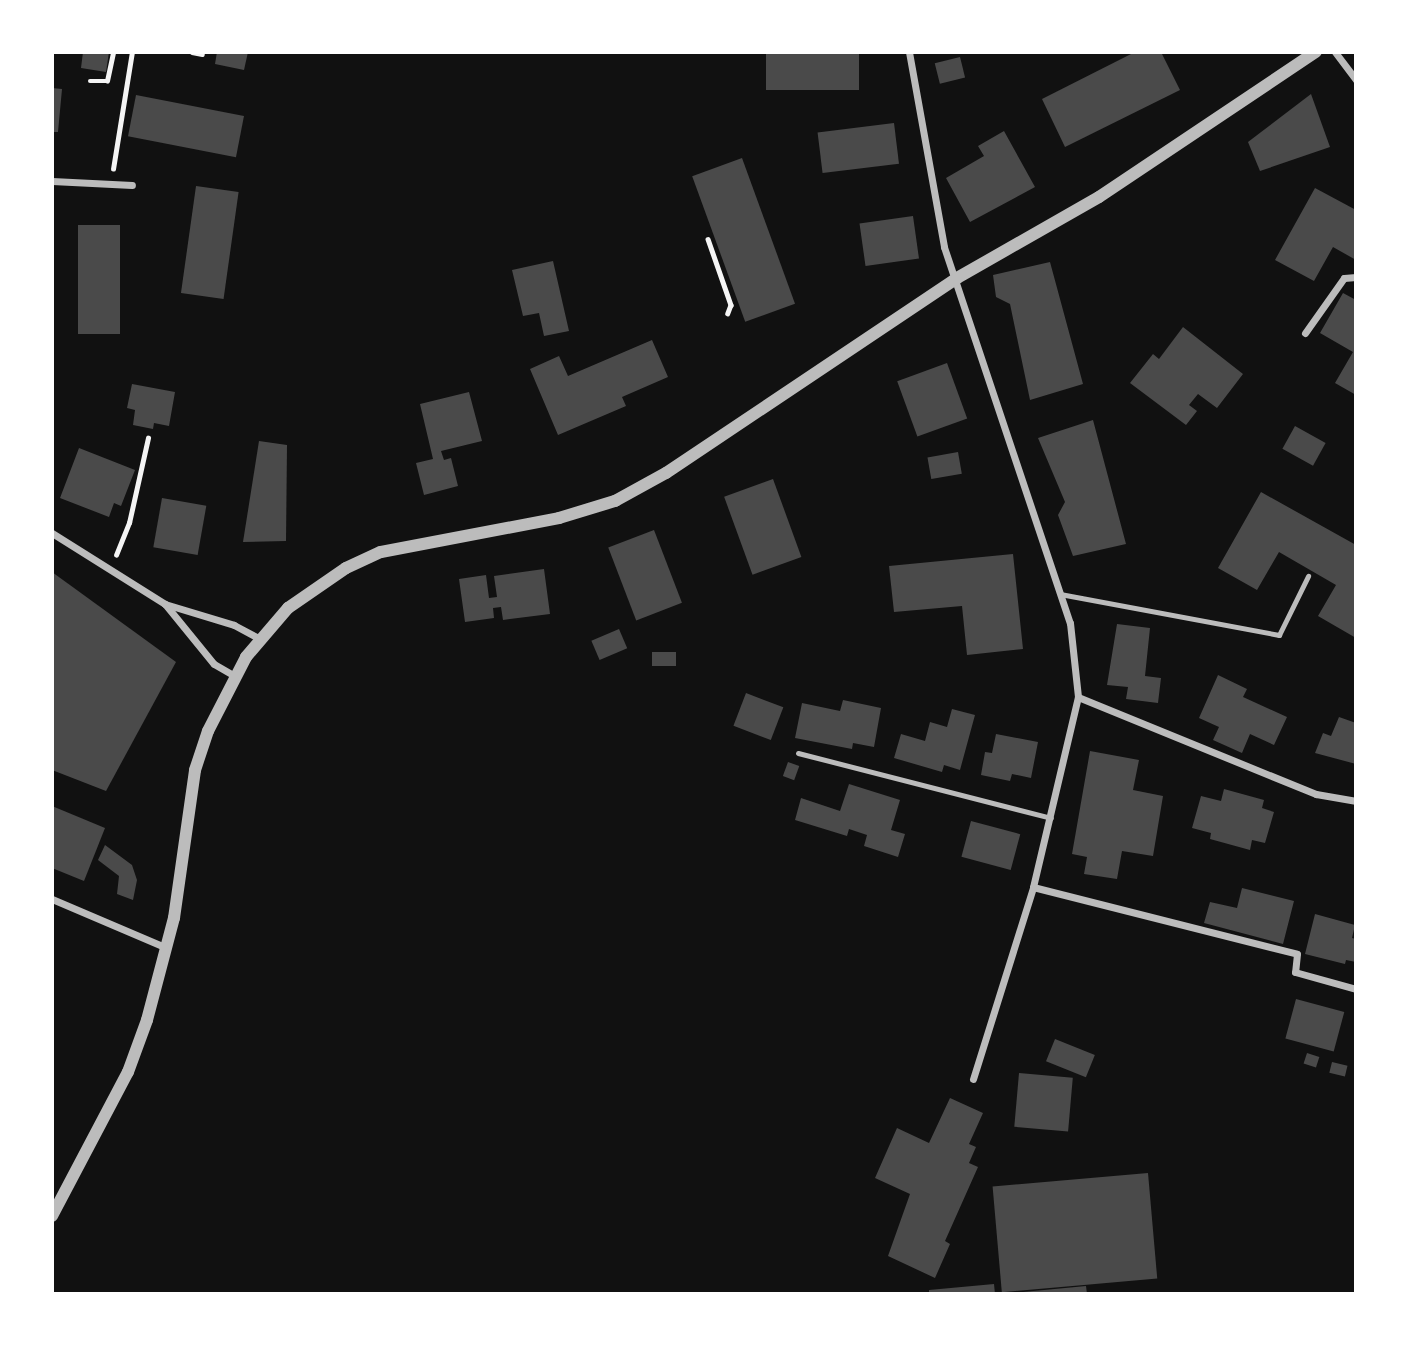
<!DOCTYPE html>
<html>
<head>
<meta charset="utf-8">
<style>
  body { margin:0 }
  #map { position:relative; width:1408px; height:1346px; overflow:hidden; background:#111; font-family:"Libre Baskerville",serif }
  div>[style] { position:absolute }
  [style*='--x'] { left:calc(var(--x)*1px); top:calc(var(--y)*1px); width:calc(var(--w)*1px); rotate:calc(var(--a)*1deg) }
  .building>* { inset:0; background:#4a4a4a; transform-origin:0 0 }
  .path>* { height:4.5px; margin:-2.25px; padding:0 2.25px; transform-origin:2.25px; border-radius:2.25px; background:#f5f5f5 }
  .service>* { height:5px; margin:-2.5px; padding:0 2.5px; transform-origin:2.5px; border-radius:2.5px; background:#bcbcbc }
  .minor>* { height:7px; margin:-3.5px; padding:0 3.5px; transform-origin:3.5px; border-radius:3.5px; background:#bcbcbc }
  .tertiary>* { height:12px; margin:-6px; padding:0 6px; transform-origin:6px; border-radius:6px; background:#bcbcbc }
  span { translate:-50% -50%; white-space:nowrap; text-align:center; line-height:1.15; -webkit-text-stroke:5px #fff; paint-order:stroke }
  .frame { position:absolute; inset:0; border:54px solid #fff; pointer-events:none }
</style>
</head>
<body>
<div id="map">
  <div class="building">
    <div style="clip-path:polygon(83px 52px,109px 52px,106px 72px,81px 68px)"></div>
    <div style="clip-path:polygon(217px 52px,248px 52px,244px 70px,215px 64px)"></div>
    <div style="left:766px;top:52px;width:93px;height:38px"></div>
    <div style="clip-path:polygon(1135px 52px,1161px 52px,1180px 90px,1065px 147px,1042px 99px)"></div>
    <div style="left:960px;top:57px;width:21px;height:26px;rotate:76deg"></div>
    <div style="clip-path:polygon(52px 88px,62px 89px,58px 132px,52px 132px)"></div>
    <div style="clip-path:polygon(1311px 94px,1330px 147px,1260px 171px,1248px 142px)"></div>
    <div style="left:136px;top:95px;width:110px;height:42px;rotate:11deg"></div>
    <div style="left:894px;top:123px;width:41px;height:77px;rotate:83deg"></div>
    <div style="clip-path:polygon(1004px 131px,1035px 187px,970px 222px,946px 178px,984px 156px,978px 146px)"></div>
    <div style="left:742px;top:158px;width:155px;height:53px;rotate:70deg"></div>
    <div style="left:196px;top:186px;width:43px;height:108px;rotate:8deg"></div>
    <div style="clip-path:polygon(1315px 188px,1356px 210px,1356px 260px,1333px 247px,1314px 281px,1275px 260px)"></div>
    <div style="left:913px;top:216px;width:43px;height:54px;rotate:82deg"></div>
    <div style="left:78px;top:225px;width:42px;height:109px"></div>
    <div style="clip-path:polygon(553px 261px,569px 331px,544px 336px,539px 313px,523px 316px,512px 270px)"></div>
    <div style="clip-path:polygon(1050px 262px,1083px 384px,1030px 400px,1010px 304px,996px 297px,993px 275px)"></div>
    <div style="clip-path:polygon(1343px 293px,1356px 300px,1356px 395px,1335px 383px,1353px 352px,1320px 333px)"></div>
    <div style="clip-path:polygon(1183px 327px,1243px 374px,1217px 408px,1198px 394px,1189px 405px,1197px 411px,1186px 425px,1130px 383px,1153px 354px,1159px 359px)"></div>
    <div style="clip-path:polygon(652px 340px,668px 377px,622px 397px,626px 406px,558px 435px,530px 369px,559px 356px,568px 376px)"></div>
    <div style="left:947px;top:363px;width:59px;height:53px;rotate:70deg"></div>
    <div style="clip-path:polygon(132px 384px,175px 392px,169px 426px,154px 423px,153px 429px,133px 425px,135px 410px,127px 408px)"></div>
    <div style="clip-path:polygon(469px 392px,482px 441px,441px 451px,444px 460px,451px 458px,458px 486px,424px 495px,416px 463px,433px 459px,420px 404px)"></div>
    <div style="clip-path:polygon(1093px 420px,1126px 544px,1073px 556px,1058px 515px,1065px 502px,1038px 438px)"></div>
    <div style="left:1295px;top:426px;width:35px;height:26px;rotate:29deg"></div>
    <div style="clip-path:polygon(259px 441px,287px 445px,286px 541px,243px 542px)"></div>
    <div style="clip-path:polygon(79px 448px,135px 470px,121px 506px,114px 503px,109px 517px,60px 498px)"></div>
    <div style="left:958px;top:452px;width:22px;height:31px;rotate:80deg"></div>
    <div style="left:773px;top:479px;width:83px;height:52px;rotate:70deg"></div>
    <div style="clip-path:polygon(1261px 492px,1356px 545px,1356px 638px,1318px 616px,1336px 585px,1279px 552px,1257px 590px,1218px 568px)"></div>
    <div style="left:162px;top:498px;width:45px;height:50px;rotate:10deg"></div>
    <div style="left:654px;top:530px;width:78px;height:49px;rotate:69deg"></div>
    <div style="clip-path:polygon(1013px 554px,1023px 649px,967px 655px,962px 606px,894px 612px,889px 566px)"></div>
    <div style="clip-path:polygon(544px 569px,550px 614px,503px 620px,501px 607px,493px 608px,494px 618px,465px 622px,459px 579px,486px 575px,489px 598px,497px 597px,494px 576px)"></div>
    <div style="clip-path:polygon(52px 572px,176px 662px,106px 791px,52px 770px)"></div>
    <div style="clip-path:polygon(1117px 624px,1150px 628px,1145px 676px,1161px 678px,1158px 703px,1126px 699px,1128px 687px,1107px 685px)"></div>
    <div style="left:619px;top:629px;width:21px;height:30px;rotate:67deg"></div>
    <div style="left:676px;top:652px;width:14px;height:24px;rotate:90deg"></div>
    <div style="clip-path:polygon(1218px 675px,1247px 689px,1243px 697px,1287px 717px,1274px 745px,1250px 734px,1242px 753px,1213px 740px,1219px 727px,1199px 718px)"></div>
    <div style="left:746px;top:693px;width:40px;height:35px;rotate:21deg"></div>
    <div style="clip-path:polygon(843px 700px,881px 708px,874px 747px,853px 743px,852px 749px,795px 738px,802px 703px,840px 711px)"></div>
    <div style="clip-path:polygon(952px 709px,975px 715px,960px 770px,944px 765px,942px 772px,894px 758px,901px 734px,925px 741px,930px 722px,947px 727px)"></div>
    <div style="clip-path:polygon(1339px 717px,1356px 723px,1356px 764px,1315px 753px,1323px 733px,1331px 736px)"></div>
    <div style="clip-path:polygon(996px 734px,1038px 742px,1031px 778px,1012px 774px,1010px 781px,981px 775px,985px 752px,992px 753px)"></div>
    <div style="clip-path:polygon(1090px 751px,1139px 760px,1133px 790px,1163px 796px,1153px 856px,1122px 851px,1117px 879px,1084px 874px,1087px 857px,1072px 854px)"></div>
    <div style="left:788px;top:762px;width:12px;height:15px;rotate:20deg"></div>
    <div style="clip-path:polygon(849px 784px,900px 800px,891px 830px,905px 834px,898px 857px,864px 846px,867px 835px,849px 829px,847px 836px,795px 820px,801px 798px,840px 811px)"></div>
    <div style="clip-path:polygon(1224px 789px,1264px 800px,1262px 808px,1274px 812px,1265px 843px,1252px 840px,1250px 850px,1210px 839px,1211px 833px,1192px 828px,1201px 796px,1221px 801px)"></div>
    <div style="clip-path:polygon(52px 806px,105px 828px,84px 881px,52px 868px)"></div>
    <div style="left:971px;top:821px;width:51px;height:37px;rotate:15deg"></div>
    <div style="clip-path:polygon(105px 845px,132px 865px,137px 880px,133px 900px,117px 894px,119px 876px,98px 860px)"></div>
    <div style="clip-path:polygon(1242px 888px,1294px 901px,1283px 944px,1204px 923px,1210px 902px,1237px 908px)"></div>
    <div style="clip-path:polygon(1315px 914px,1355px 925px,1352px 938px,1356px 939px,1356px 962px,1346px 960px,1345px 964px,1305px 954px)"></div>
    <div style="left:1296px;top:999px;width:50px;height:41px;rotate:15deg"></div>
    <div style="left:1055px;top:1039px;width:43px;height:24px;rotate:22deg"></div>
    <div style="left:1307px;top:1053px;width:13px;height:11px;rotate:18deg"></div>
    <div style="left:1332px;top:1062px;width:16px;height:11px;rotate:14deg"></div>
    <div style="left:1019px;top:1073px;width:54px;height:54px;rotate:5deg"></div>
    <div style="clip-path:polygon(950px 1098px,983px 1113px,969px 1144px,976px 1147px,969px 1163px,978px 1167px,945px 1241px,950px 1244px,935px 1278px,888px 1256px,910px 1194px,875px 1178px,897px 1128px,929px 1143px)"></div>
    <div style="left:1148px;top:1173px;width:106px;height:156px;rotate:85deg"></div>
    <div style="clip-path:polygon(994px 1284px,995px 1294px,929px 1294px,929px 1290px)"></div>
    <div style="clip-path:polygon(1086px 1286px,1087px 1294px,1023px 1294px,1023px 1292px)"></div>
  </div>
  <div class="path">
    <div style="--x:192;--y:52;--w:10;--a:11"></div>
    <div style="--x:90;--y:81;--w:17;--a:0"></div>
    <div style="--x:107;--y:81;--w:30;--a:-78"></div>
    <div style="--x:113;--y:169;--w:119;--a:-80.8"></div>
    <div style="--x:708;--y:239;--w:70;--a:70.8"></div>
    <div style="--x:731;--y:305;--w:9;--a:111"></div>
    <div style="--x:116;--y:555;--w:35;--a:-68"></div>
    <div style="--x:129;--y:523;--w:87;--a:-77.4"></div>
  </div>
  <div class="service">
    <div style="--x:1060;--y:594;--w:223;--a:10.6"></div>
    <div style="--x:1279;--y:635;--w:66;--a:-63.8"></div>
    <div style="--x:798;--y:753;--w:261;--a:14.4"></div>
  </div>
  <div class="minor">
    <div style="--x:909;--y:52;--w:198;--a:79.8"></div>
    <div style="--x:944;--y:247;--w:397;--a:71.5"></div>
    <div style="--x:1070;--y:623;--w:74;--a:83.8"></div>
    <div style="--x:1078;--y:697;--w:257;--a:22.2"></div>
    <div style="--x:1316;--y:794;--w:41;--a:9.9"></div>
    <div style="--x:1335;--y:52;--w:35;--a:53"></div>
    <div style="--x:52;--y:181;--w:80;--a:2.9"></div>
    <div style="--x:1305;--y:333;--w:67;--a:-54.7"></div>
    <div style="--x:1344;--y:278;--w:12;--a:-5"></div>
    <div style="--x:52;--y:533;--w:133;--a:32.1"></div>
    <div style="--x:165;--y:604;--w:72;--a:16.9"></div>
    <div style="--x:234;--y:625;--w:30;--a:28"></div>
    <div style="--x:165;--y:604;--w:77;--a:50.8"></div>
    <div style="--x:214;--y:664;--w:24;--a:30"></div>
    <div style="--x:1033;--y:887;--w:272;--a:14.2"></div>
    <div style="--x:1297;--y:954;--w:18;--a:96"></div>
    <div style="--x:1295;--y:972;--w:63;--a:15.6"></div>
    <div style="--x:52;--y:899;--w:125;--a:23.1"></div>
    <div style="--x:973;--y:1079;--w:201;--a:-72.6"></div>
    <div style="--x:1033;--y:887;--w:195;--a:-76.7"></div>
  </div>
  <div class="tertiary">
    <div style="--x:52;--y:1216;--w:163;--a:-62.2"></div>
    <div style="--x:128;--y:1072;--w:55;--a:-69.9"></div>
    <div style="--x:147;--y:1020;--w:106;--a:-75.2"></div>
    <div style="--x:174;--y:918;--w:149;--a:-81.9"></div>
    <div style="--x:195;--y:770;--w:41;--a:-71.6"></div>
    <div style="--x:208;--y:731;--w:83;--a:-62.8"></div>
    <div style="--x:246;--y:657;--w:65;--a:-49.4"></div>
    <div style="--x:288;--y:608;--w:70;--a:-34.6"></div>
    <div style="--x:346;--y:568;--w:38;--a:-25"></div>
    <div style="--x:381;--y:552;--w:181;--a:-10.8"></div>
    <div style="--x:559;--y:518;--w:59;--a:-16.9"></div>
    <div style="--x:615;--y:501;--w:58;--a:-28.8"></div>
    <div style="--x:666;--y:473;--w:350;--a:-33.8"></div>
    <div style="--x:957;--y:278;--w:163;--a:-29.7"></div>
    <div style="--x:1099;--y:197;--w:261;--a:-33.8"></div>
  </div>
  <div class="frame"></div>
</div>
</body>
</html>
